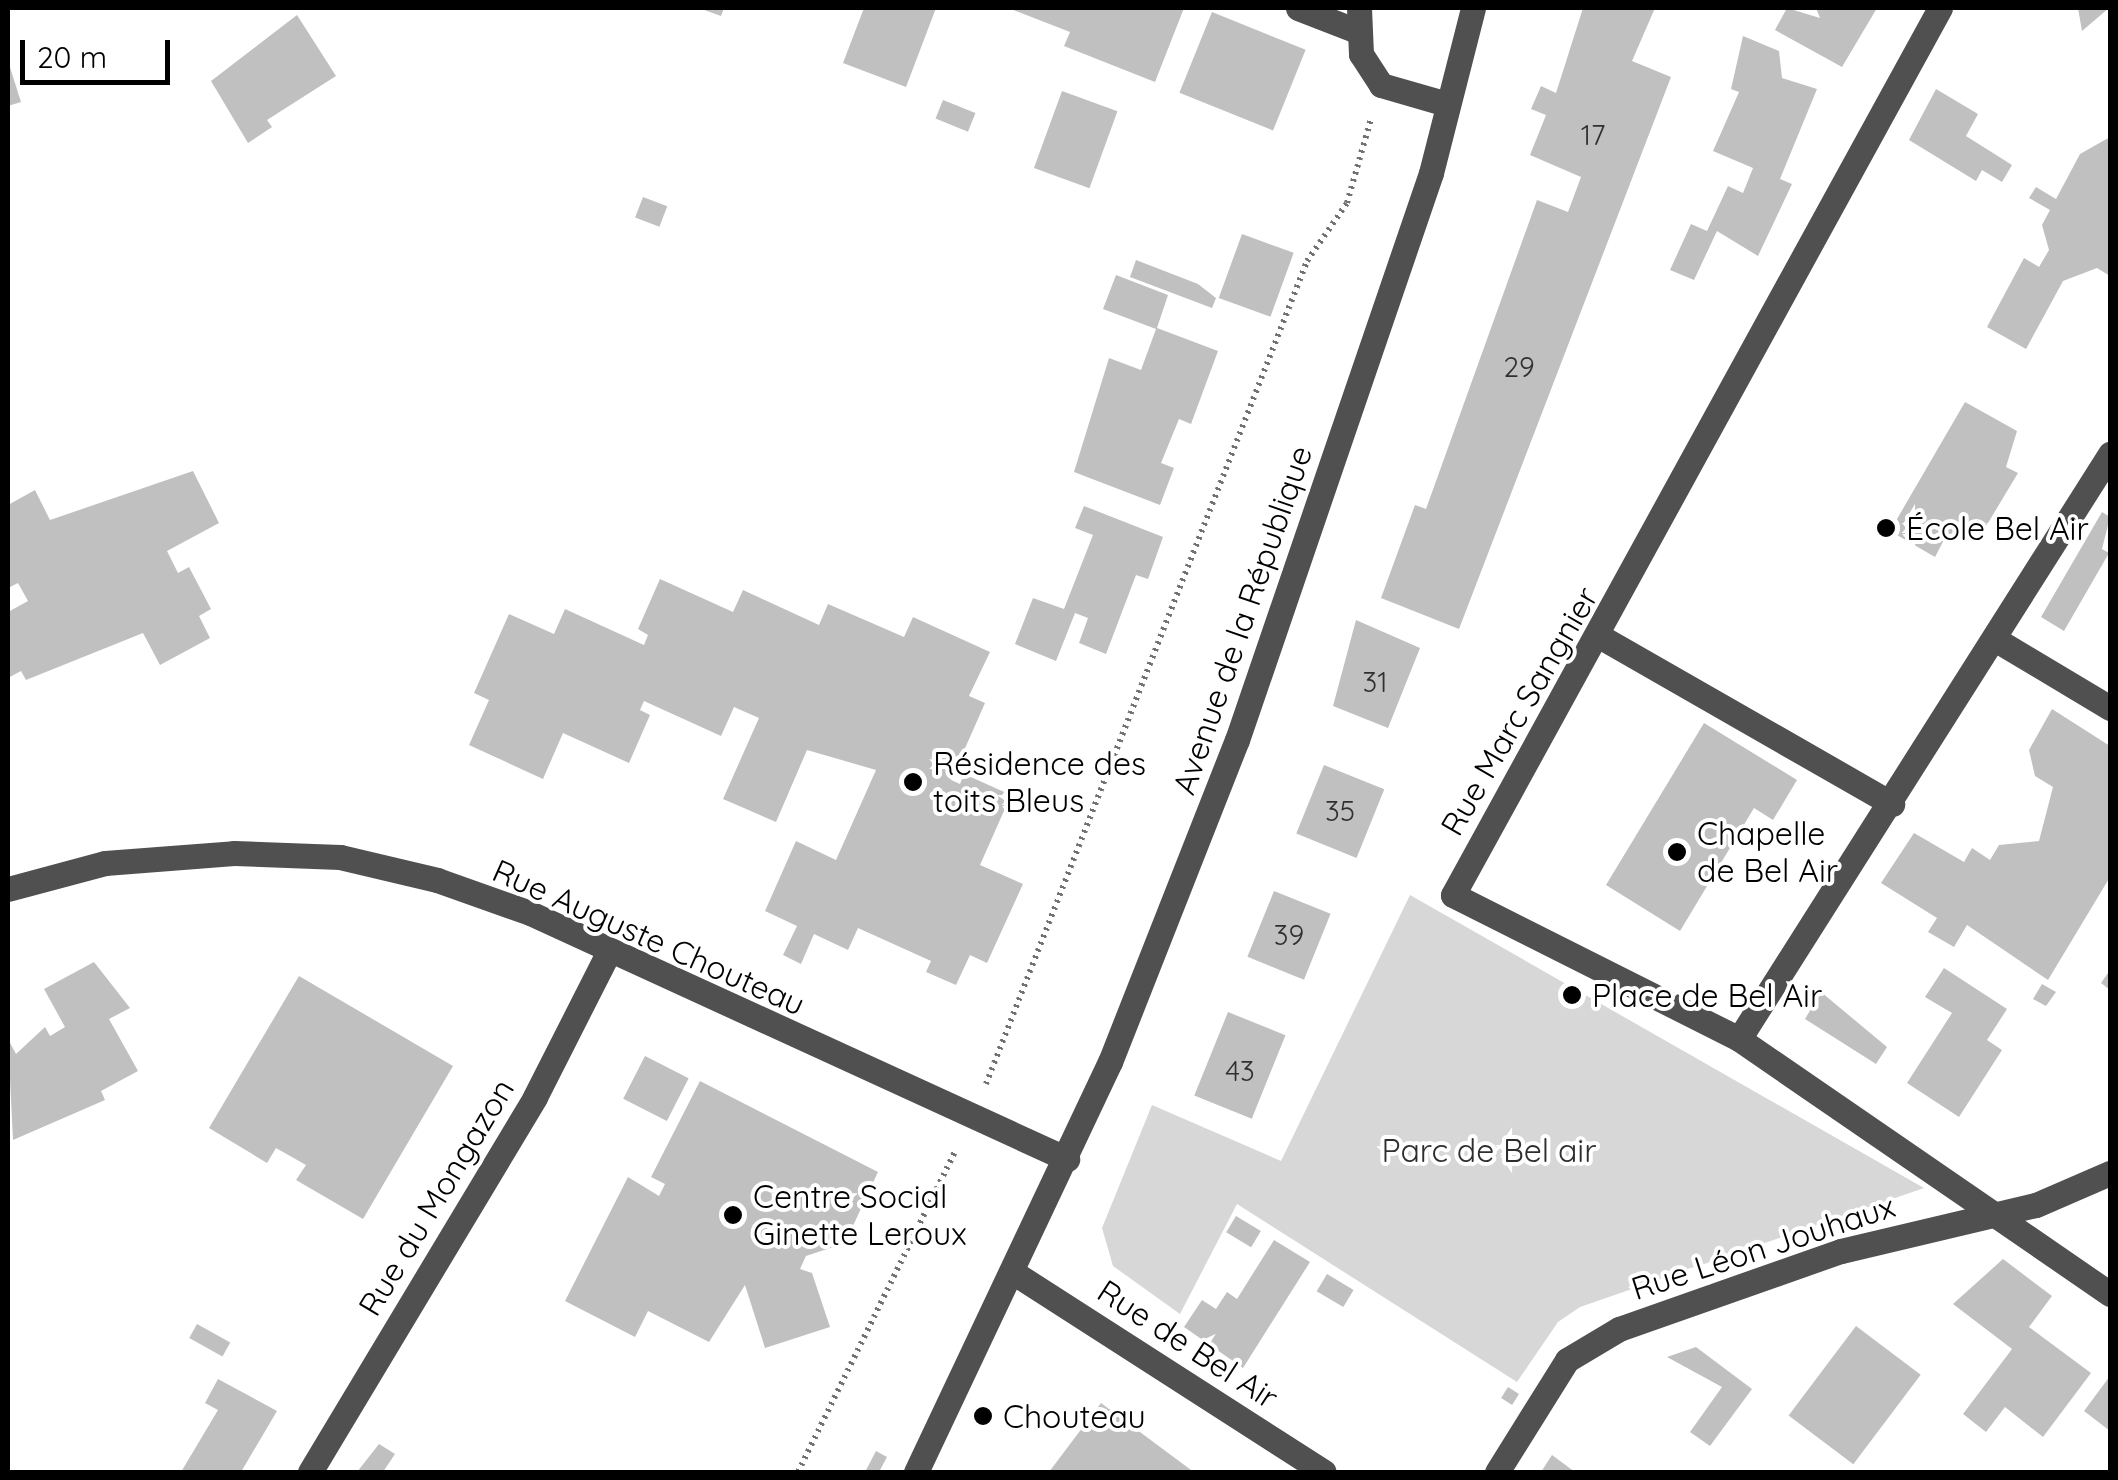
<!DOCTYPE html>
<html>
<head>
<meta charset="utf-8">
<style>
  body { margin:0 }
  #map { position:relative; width:2118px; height:1480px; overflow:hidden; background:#fff; font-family:Quicksand,sans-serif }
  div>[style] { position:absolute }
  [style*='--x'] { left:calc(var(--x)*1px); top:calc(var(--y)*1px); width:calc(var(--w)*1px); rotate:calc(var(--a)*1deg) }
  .green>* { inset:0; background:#d7d7d7 }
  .building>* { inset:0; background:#c0c0c0; transform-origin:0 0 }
  .path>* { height:6px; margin-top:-3px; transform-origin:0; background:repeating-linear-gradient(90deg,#727272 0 2.5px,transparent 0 7.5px) }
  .minor>* { height:25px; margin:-12.5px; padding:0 12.5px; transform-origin:12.5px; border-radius:12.5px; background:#505050 }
  .dots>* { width:28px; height:28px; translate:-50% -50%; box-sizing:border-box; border:5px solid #fff; border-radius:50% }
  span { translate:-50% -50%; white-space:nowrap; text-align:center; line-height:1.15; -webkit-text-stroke:8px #fff; paint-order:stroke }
  .number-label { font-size:28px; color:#303030 }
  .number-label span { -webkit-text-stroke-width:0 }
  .poi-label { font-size:32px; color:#000 }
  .left { translate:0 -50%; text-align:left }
  .street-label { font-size:32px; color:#000 }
  .park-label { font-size:32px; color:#2e2e2e }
  .frame { position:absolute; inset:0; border:10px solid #000; pointer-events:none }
  .scale { position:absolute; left:20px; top:40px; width:150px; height:45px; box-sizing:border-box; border:5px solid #000; border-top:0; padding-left:12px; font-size:30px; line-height:35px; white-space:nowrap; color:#000; -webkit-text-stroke:8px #fff; paint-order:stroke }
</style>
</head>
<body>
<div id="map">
  <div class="green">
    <div style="clip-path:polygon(1410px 895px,1924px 1188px,1580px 1307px,1558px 1322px,1517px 1382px,1237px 1204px,1180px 1314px,1113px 1266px,1102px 1228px,1152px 1105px,1281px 1161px)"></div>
  </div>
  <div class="building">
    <div style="clip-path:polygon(699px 8px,724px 8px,721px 16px)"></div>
    <div style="clip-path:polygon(864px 8px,936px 8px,906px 87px,843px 63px)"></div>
    <div style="clip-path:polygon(1008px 8px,1184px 8px,1155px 82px,1064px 46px,1070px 32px)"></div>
    <div style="clip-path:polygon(1583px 8px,1655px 8px,1632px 61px,1671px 77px,1459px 629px,1381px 598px,1415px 505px,1426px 509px,1537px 200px,1568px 212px,1581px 177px,1530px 155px,1546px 115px,1531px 109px,1541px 86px,1556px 93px)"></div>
    <div style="clip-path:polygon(1787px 8px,1820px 18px,1816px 8px,1877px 8px,1842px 67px,1775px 30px)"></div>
    <div style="clip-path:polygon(2078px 8px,2109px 8px,2082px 31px)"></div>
    <div style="left:1212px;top:12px;width:101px;height:87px;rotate:22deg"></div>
    <div style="clip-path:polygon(297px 15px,336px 76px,267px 120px,272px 127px,248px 143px,211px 81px)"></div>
    <div style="clip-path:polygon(1743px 36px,1779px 51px,1782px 78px,1817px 89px,1780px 179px,1792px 184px,1758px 256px,1717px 231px,1694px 280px,1670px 270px,1691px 224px,1707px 231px,1728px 186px,1743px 193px,1753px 168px,1713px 151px,1739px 92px,1731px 89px)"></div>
    <div style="clip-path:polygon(8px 61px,21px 102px,8px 106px)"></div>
    <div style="clip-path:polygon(1936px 89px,1978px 114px,1966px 136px,2012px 165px,2002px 182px,1982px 170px,1976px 181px,1909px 140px)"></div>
    <div style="left:1062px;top:91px;width:59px;height:82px;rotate:20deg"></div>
    <div style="left:943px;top:100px;width:35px;height:20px;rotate:22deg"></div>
    <div style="clip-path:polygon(2110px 137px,2110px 276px,2097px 268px,2063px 281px,2026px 349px,1987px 327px,2024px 258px,2039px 267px,2049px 250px,2042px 225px,2050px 210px,2029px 198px,2036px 187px,2056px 199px,2080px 154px)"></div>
    <div style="left:643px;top:197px;width:26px;height:22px;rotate:21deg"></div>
    <div style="left:1242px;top:234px;width:55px;height:68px;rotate:20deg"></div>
    <div style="clip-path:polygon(1136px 260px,1198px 284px,1216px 298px,1212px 308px,1130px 277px)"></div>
    <div style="clip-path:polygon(1116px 275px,1168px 295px,1157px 328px,1218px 351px,1191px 424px,1179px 419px,1161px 463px,1174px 468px,1160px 505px,1074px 472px,1109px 358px,1141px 370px,1156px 329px,1103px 309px)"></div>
    <div style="clip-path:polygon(1965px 402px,2017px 431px,2006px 467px,2018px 473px,1982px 533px,1971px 526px,1946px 536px,1935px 557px,1890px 531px)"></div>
    <div style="clip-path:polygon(193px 471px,219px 523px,167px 551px,178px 573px,189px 567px,211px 609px,199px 616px,210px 638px,160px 665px,143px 633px,26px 680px,21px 671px,8px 678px,8px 612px,28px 601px,18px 583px,8px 588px,8px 505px,35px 490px,50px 520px)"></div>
    <div style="clip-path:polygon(1084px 506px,1163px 537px,1148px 579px,1136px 575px,1106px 654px,1079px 643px,1088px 618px,1075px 613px,1056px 661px,1015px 644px,1033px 598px,1064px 609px,1093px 535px,1075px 528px)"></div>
    <div style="clip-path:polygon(2102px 512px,2110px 517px,2102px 549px,2109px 553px,2064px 631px,2041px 617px)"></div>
    <div style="clip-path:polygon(660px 579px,733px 612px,743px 590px,819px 625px,828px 604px,904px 637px,913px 617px,990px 652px,969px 696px,985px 703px,951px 780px,960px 784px,964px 774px,1011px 795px,980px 865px,1023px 884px,987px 963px,970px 955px,956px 985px,926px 972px,931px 961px,858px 928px,848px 950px,814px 934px,801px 964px,783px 955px,797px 926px,765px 911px,796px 841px,836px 860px,876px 770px,807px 750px,776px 822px,723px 799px,759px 718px,734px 707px,721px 736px,644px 701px,640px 710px,650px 715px,629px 763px,563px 733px,543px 779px,469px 745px,489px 700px,474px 693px,509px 614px,554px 634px,565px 609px,644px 645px,648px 635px,638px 629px)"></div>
    <div style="clip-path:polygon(1356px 620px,1420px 648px,1388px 728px,1333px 706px)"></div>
    <div style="clip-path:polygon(2052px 709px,2110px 746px,2110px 877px,2048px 980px,1967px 925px,1954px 947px,1928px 932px,1937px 918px,1881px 883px,1914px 833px,1964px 862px,1972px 848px,1990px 860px,1999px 845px,2039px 841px,2053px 787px,2035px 776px,2029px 750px)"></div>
    <div style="clip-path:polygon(1704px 723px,1797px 780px,1773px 820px,1754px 808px,1680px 931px,1606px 885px)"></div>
    <div style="left:1324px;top:765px;width:65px;height:74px;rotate:22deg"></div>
    <div style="left:1274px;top:891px;width:61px;height:71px;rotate:22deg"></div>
    <div style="clip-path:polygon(94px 962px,130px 1008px,109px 1019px,138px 1071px,101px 1091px,105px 1100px,13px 1140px,8px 1039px,16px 1054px,45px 1027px,50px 1036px,65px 1027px,44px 989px)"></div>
    <div style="clip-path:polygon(1944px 968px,2007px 1009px,1987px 1040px,2002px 1050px,1959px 1117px,1907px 1083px,1952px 1013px,1925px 997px)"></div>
    <div style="clip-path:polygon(2110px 970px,2110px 990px,2101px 983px)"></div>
    <div style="clip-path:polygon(299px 976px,453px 1066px,363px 1219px,296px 1180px,306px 1165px,276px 1148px,267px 1163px,209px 1128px)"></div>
    <div style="clip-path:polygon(2042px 984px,2056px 992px,2046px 1006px,2033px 999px)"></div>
    <div style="clip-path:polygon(1821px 992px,1887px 1047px,1876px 1064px,1805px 1019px)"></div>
    <div style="left:1228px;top:1012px;width:62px;height:90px;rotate:22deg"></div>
    <div style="left:645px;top:1056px;width:49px;height:48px;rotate:27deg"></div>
    <div style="clip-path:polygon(700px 1081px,878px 1172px,845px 1243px,806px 1256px,800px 1269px,812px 1273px,830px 1327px,765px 1348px,745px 1285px,709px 1342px,648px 1311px,635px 1337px,565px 1301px,628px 1177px,659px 1196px,665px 1184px,651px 1177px)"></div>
    <div style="left:1236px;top:1216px;width:29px;height:19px;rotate:31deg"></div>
    <div style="clip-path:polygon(1274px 1240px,1310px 1262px,1243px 1368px,1184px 1327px,1202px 1300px,1216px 1309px,1227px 1292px,1237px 1299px)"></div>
    <div style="clip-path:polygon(2003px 1259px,2052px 1296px,2029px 1327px,2091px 1373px,2043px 1437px,2005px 1407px,1986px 1432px,1963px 1414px,2012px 1349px,1953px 1304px)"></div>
    <div style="left:1327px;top:1274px;width:31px;height:20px;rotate:31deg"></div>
    <div style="left:197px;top:1324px;width:38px;height:16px;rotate:29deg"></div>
    <div style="left:1856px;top:1326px;width:81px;height:112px;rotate:37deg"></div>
    <div style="clip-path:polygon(1696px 1347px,1752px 1389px,1710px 1446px,1690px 1432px,1722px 1387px,1667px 1357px)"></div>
    <div style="clip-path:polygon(2110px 1376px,2110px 1431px,2084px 1411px)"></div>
    <div style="clip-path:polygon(218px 1379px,277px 1411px,241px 1472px,181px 1472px,218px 1410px,205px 1403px)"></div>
    <div style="left:1508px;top:1387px;width:13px;height:13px;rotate:32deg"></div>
    <div style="clip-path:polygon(1101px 1403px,1191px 1470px,1189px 1472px,1049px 1472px)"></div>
    <div style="clip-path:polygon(379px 1444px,395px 1454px,383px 1472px,357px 1472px)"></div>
    <div style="clip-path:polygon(876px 1451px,887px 1457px,879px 1472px,865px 1472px)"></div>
    <div style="clip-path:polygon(1552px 1455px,1575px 1472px,1541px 1472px)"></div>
  </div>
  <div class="path">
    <div style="--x:986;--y:1084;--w:883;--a:-68.69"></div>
    <div style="--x:1307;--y:261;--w:70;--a:-55.4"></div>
    <div style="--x:1347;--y:203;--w:87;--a:-74.1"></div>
    <div style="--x:798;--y:1472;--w:359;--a:-63.9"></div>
  </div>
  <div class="minor">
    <div style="--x:1298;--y:8;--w:63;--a:21.3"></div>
    <div style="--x:1359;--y:8;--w:46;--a:87.5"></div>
    <div style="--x:1361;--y:54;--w:37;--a:57"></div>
    <div style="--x:1381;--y:85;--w:69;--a:16.1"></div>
    <div style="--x:1940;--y:8;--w:1012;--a:118.77"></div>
    <div style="--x:1453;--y:895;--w:320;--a:26.7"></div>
    <div style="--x:1739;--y:1039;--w:450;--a:34.5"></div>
    <div style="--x:1599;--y:636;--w:338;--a:29.8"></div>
    <div style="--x:1998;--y:641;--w:131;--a:30.9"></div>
    <div style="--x:8;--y:889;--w:100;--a:-15"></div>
    <div style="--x:105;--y:863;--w:129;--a:-4.4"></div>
    <div style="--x:234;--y:853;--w:106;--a:2.2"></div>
    <div style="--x:340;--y:857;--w:100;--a:13.3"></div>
    <div style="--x:437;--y:880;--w:99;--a:19.5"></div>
    <div style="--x:530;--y:913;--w:591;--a:24.61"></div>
    <div style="--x:1739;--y:1039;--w:693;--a:-57.62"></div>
    <div style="--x:1014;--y:1273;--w:368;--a:32.7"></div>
    <div style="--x:310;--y:1472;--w:437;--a:-59"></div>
    <div style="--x:535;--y:1097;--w:164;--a:-63.1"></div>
    <div style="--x:916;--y:1472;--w:454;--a:-64.7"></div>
    <div style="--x:1110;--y:1062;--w:346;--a:-68.5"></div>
    <div style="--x:1237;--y:740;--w:599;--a:-71.11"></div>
    <div style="--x:1431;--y:173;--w:170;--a:-75.7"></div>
    <div style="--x:1497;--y:1472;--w:132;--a:-58"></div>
    <div style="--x:1567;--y:1360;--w:61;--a:-30.8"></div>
    <div style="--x:1619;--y:1329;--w:235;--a:-19.4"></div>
    <div style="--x:1841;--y:1251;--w:200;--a:-13.3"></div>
    <div style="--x:2036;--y:1205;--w:81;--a:-23.4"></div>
  </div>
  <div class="dots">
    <div style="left:1886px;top:528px;background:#000"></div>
    <div style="left:913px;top:782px;background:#000"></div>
    <div style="left:1677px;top:852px;background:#000"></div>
    <div style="left:1572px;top:995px;background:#000"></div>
    <div style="left:733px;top:1215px;background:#000"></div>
    <div style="left:983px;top:1416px;background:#000"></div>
  </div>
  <div class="number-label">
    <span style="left:1593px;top:135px">17</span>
    <span style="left:1519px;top:367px">29</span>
    <span style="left:1375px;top:682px">31</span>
    <span style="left:1340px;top:811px">35</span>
    <span style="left:1289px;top:935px">39</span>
    <span style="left:1240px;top:1071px">43</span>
  </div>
  <div class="poi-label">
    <span class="left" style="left:1906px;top:528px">École Bel Air</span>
    <span class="left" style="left:933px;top:782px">Résidence des<br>toits Bleus</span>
    <span class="left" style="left:1697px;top:852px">Chapelle<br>de Bel Air</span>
    <span class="left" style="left:1592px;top:995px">Place de Bel Air</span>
    <span class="left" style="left:753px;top:1215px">Centre Social<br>Ginette Leroux</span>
    <span class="left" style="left:1003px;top:1416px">Chouteau</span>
  </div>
  <div class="street-label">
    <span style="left:1242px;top:620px;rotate:-71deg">Avenue de la République</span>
    <span style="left:1519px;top:711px;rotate:-60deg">Rue Marc Sangnier</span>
    <span style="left:649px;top:937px;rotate:24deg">Rue Auguste Chouteau</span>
    <span style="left:436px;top:1197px;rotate:-59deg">Rue du Mongazon</span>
    <span style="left:1763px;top:1247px;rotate:-18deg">Rue Léon Jouhaux</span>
    <span style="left:1188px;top:1344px;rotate:33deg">Rue de Bel Air</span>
  </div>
  <div class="park-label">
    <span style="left:1489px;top:1150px">Parc de Bel air</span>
  </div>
  <div class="frame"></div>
  <div class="scale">20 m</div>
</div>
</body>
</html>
